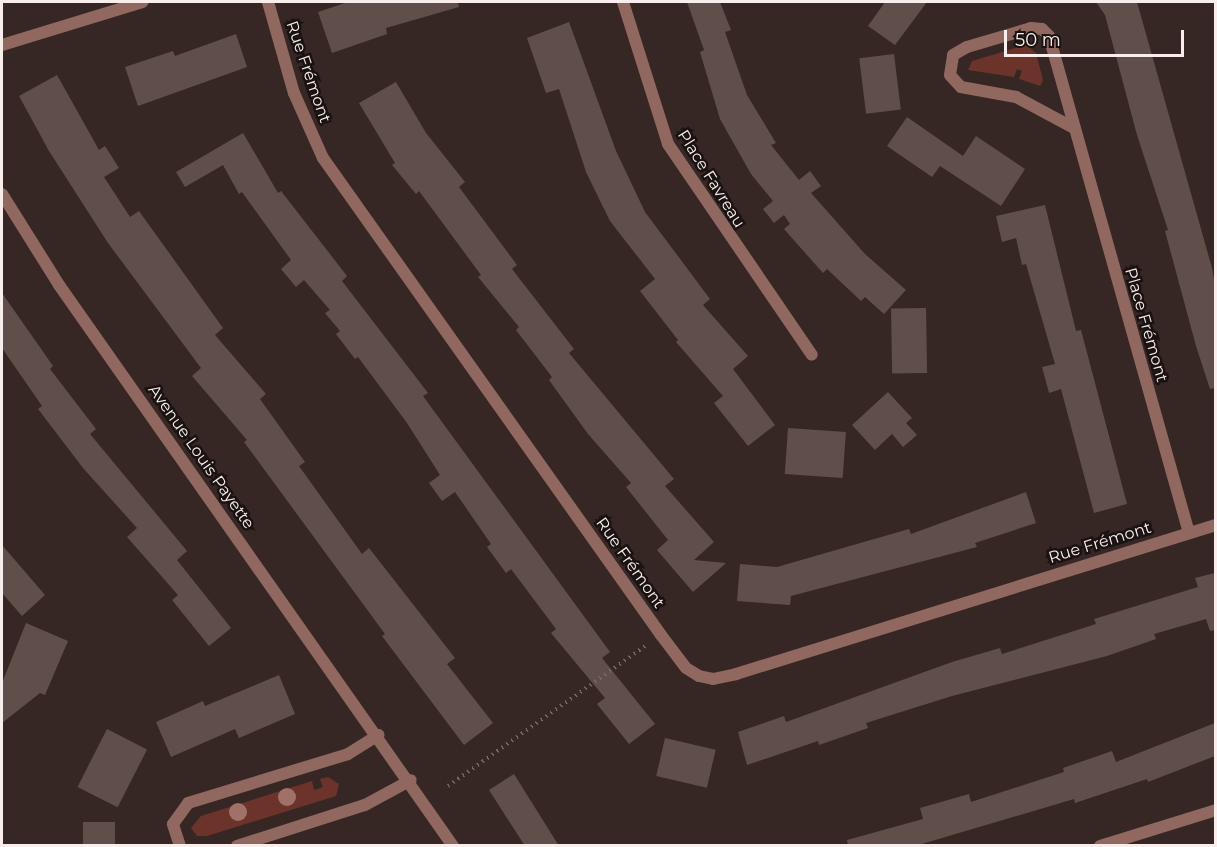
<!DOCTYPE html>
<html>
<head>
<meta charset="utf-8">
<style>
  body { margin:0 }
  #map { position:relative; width:1217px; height:847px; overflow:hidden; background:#372724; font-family:Montserrat,sans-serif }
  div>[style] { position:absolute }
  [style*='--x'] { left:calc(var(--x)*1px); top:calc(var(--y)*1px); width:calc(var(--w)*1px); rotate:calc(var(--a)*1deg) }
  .green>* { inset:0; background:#6b332a }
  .building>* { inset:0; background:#604e4b; transform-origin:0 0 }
  .path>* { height:4px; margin-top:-2px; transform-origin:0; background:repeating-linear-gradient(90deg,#776866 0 1.5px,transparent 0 6px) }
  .minor>* { height:12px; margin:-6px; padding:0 6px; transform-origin:6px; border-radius:6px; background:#906860 }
  .tertiary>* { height:12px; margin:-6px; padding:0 6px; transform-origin:6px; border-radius:6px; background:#906860 }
  .trees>* { width:18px; height:18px; margin:-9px; border-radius:50%; background:#a17169 }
  span { translate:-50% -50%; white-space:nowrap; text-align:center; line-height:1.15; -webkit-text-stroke:5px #191211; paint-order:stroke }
  .street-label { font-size:16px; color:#f9eeec }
  .frame { position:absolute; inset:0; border:3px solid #f9eeec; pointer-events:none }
  .scale { position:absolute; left:1004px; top:30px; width:180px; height:27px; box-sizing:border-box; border:3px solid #f9eeec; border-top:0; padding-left:8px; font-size:18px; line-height:21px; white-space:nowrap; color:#f9eeec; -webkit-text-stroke:4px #191211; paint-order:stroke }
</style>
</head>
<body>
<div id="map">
  <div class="green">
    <div style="clip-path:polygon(1026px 45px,1036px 53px,1043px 80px,1040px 86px,1019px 79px,1022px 71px,1017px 69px,1014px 77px,968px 70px,972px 61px)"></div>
    <div style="clip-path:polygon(328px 777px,339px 784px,336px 796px,207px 836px,197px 836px,191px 828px,201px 816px,312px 781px,314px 790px,323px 787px,320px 779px)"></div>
  </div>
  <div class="building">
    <div style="clip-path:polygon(348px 2px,458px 2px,459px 7px,386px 28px,387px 34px,332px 53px,318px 12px)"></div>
    <div style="clip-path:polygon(687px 2px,720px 2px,731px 30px,725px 32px,747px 95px,776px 143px,771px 145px,799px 180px,810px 171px,821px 186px,811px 193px,865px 254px,906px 290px,884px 314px,865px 297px,861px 301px,827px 269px,823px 273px,784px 229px,790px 224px,784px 215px,774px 223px,763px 209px,773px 201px,751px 174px,720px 119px,700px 52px,704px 50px)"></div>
    <div style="clip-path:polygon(885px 2px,927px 2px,895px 45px,868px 26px)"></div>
    <div style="clip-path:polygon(1096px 2px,1137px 2px,1212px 268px,1215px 286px,1215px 388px,1210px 389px,1196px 346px,1165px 231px,1168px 230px,1137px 135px,1105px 15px)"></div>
    <div style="clip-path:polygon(569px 22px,616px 151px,645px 212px,710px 299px,703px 305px,748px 356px,733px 369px,775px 425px,748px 446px,714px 403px,723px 396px,676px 342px,678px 340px,640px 291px,655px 279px,610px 221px,586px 172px,559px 89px,546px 93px,527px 38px)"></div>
    <div style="clip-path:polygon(236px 34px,247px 67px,138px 106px,125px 67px,173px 51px,175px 56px)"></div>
    <div style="left:894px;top:54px;width:56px;height:35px;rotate:83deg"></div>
    <div style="clip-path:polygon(57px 75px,99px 150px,105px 146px,119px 168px,104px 177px,130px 217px,139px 211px,223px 328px,215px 335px,266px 394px,260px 399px,305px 462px,299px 466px,362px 554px,369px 548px,455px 658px,447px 664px,493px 723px,464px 745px,382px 636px,385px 634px,244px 442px,247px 440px,192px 376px,201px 368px,108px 243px,49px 151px,19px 96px)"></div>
    <div style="clip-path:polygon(396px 82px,426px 133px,465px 182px,459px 187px,517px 265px,512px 269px,574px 349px,569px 353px,674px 479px,665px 486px,714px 542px,694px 560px,726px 563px,693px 592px,657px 550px,668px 540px,626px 487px,631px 483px,588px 434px,549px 380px,552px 377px,516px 330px,519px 327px,478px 277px,481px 275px,419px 191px,416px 194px,392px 165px,395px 163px,359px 103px)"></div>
    <div style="clip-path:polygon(907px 117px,963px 156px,976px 136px,1025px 169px,1001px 206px,940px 166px,932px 177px,887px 146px)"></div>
    <div style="clip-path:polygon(243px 133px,278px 193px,281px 191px,347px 276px,342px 281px,428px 393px,423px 396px,610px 652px,602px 658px,655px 724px,629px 744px,597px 704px,605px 698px,551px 633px,556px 629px,511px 569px,506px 573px,487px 547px,491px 544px,455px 492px,442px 501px,429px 483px,440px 475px,407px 423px,358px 357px,355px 359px,336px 334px,340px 331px,325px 313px,330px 310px,304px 280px,296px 287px,281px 269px,291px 260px,242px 192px,239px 194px,223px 165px,185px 187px,176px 172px)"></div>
    <div style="clip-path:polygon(1045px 205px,1076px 331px,1081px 330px,1127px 504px,1094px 513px,1061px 389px,1049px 393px,1042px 367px,1055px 364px,1026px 264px,1022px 265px,1016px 238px,1002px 242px,996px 216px)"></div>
    <div style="clip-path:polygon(2px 293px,53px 366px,50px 369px,96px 429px,90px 434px,187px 551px,177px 560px,231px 628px,209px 646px,172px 600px,178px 595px,127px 537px,137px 528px,83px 468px,38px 409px,42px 406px,2px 348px)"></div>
    <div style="left:926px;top:308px;width:65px;height:35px;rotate:89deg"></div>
    <div style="clip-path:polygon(888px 392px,912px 418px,906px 423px,917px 435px,903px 447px,892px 434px,875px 450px,852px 425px)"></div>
    <div style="left:788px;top:428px;width:58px;height:46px;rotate:4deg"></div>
    <div style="clip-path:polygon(1026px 492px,1036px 523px,975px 543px,977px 547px,791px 596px,790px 605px,737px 601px,740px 564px,777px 567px,909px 529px,911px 534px)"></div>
    <div style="clip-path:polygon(2px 545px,45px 595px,22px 616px,2px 593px)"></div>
    <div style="clip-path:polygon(1215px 573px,1215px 630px,1210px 631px,1206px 619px,1154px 634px,1156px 639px,1107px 656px,952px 696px,866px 723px,868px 728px,819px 745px,818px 741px,747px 765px,738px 732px,784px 716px,786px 722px,952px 662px,1000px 648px,1002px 654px,1096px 624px,1094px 619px,1198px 587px,1195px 578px)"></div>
    <div style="clip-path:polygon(26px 623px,68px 641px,45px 695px,40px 693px,2px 723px,2px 683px)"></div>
    <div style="clip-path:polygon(279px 675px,295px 714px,239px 738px,235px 729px,171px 757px,156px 722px,203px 701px,205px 706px)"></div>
    <div style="clip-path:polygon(1215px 723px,1215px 756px,1148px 782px,1147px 779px,1075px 803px,1074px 799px,915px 846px,848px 846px,847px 840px,923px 819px,920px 808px,969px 794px,971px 802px,1064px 772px,1063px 768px,1112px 751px,1116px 762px)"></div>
    <div style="left:107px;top:729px;width:45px;height:65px;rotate:27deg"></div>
    <div style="left:665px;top:738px;width:52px;height:39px;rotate:13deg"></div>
    <div style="clip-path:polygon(514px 774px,559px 846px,525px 846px,489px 790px)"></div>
    <div style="left:83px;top:822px;width:32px;height:24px"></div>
  </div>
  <div class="path">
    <div style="--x:448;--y:786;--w:242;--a:-35.4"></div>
  </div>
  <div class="minor">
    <div style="--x:268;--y:2;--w:95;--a:74.1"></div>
    <div style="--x:294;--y:93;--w:71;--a:66"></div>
    <div style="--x:323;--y:158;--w:585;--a:54.68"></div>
    <div style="--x:661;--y:635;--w:41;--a:52.9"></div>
    <div style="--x:686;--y:668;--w:15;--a:32"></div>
    <div style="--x:699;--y:676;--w:14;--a:12"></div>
    <div style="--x:713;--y:679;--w:24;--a:-12"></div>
    <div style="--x:736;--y:674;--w:503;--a:-17.25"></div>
    <div style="--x:623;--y:2;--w:149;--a:72.4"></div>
    <div style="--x:668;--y:144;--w:255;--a:55.7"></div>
    <div style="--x:2;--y:45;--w:147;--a:-17"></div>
    <div style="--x:1072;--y:127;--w:64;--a:-151.8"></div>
    <div style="--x:1016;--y:97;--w:56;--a:-169.7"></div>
    <div style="--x:961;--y:87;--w:16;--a:-133"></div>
    <div style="--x:950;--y:75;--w:20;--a:-81"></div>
    <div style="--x:953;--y:55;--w:16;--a:-30"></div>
    <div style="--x:967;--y:47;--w:67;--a:-16.5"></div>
    <div style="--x:1031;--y:28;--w:11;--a:5"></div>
    <div style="--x:1042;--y:29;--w:10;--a:45"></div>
    <div style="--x:1049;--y:36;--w:516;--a:74.27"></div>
    <div style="--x:180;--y:846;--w:23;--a:-108"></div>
    <div style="--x:173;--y:824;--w:26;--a:-54"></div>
    <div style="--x:188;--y:803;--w:167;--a:-17"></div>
    <div style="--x:348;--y:754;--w:36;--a:-32"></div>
    <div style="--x:237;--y:846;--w:134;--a:-17.8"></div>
    <div style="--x:365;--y:805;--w:52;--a:-28.5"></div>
    <div style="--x:1100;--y:846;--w:121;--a:-17.2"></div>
  </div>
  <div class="tertiary">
    <div style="--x:2;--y:194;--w:107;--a:57.9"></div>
    <div style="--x:59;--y:285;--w:686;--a:54.92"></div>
  </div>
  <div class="trees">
    <div style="left:287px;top:797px"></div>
    <div style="left:238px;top:812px"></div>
  </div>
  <div class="street-label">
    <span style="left:308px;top:72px;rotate:71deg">Rue Frémont</span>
    <span style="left:711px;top:179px;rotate:58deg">Place Favreau</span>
    <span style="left:1146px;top:325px;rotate:74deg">Place Frémont</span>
    <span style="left:201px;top:457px;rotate:55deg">Avenue Louis Payette</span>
    <span style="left:1100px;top:543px;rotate:-17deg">Rue Frémont</span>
    <span style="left:630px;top:563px;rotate:55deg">Rue Frémont</span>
  </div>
  <div class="frame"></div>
  <div class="scale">50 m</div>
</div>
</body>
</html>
